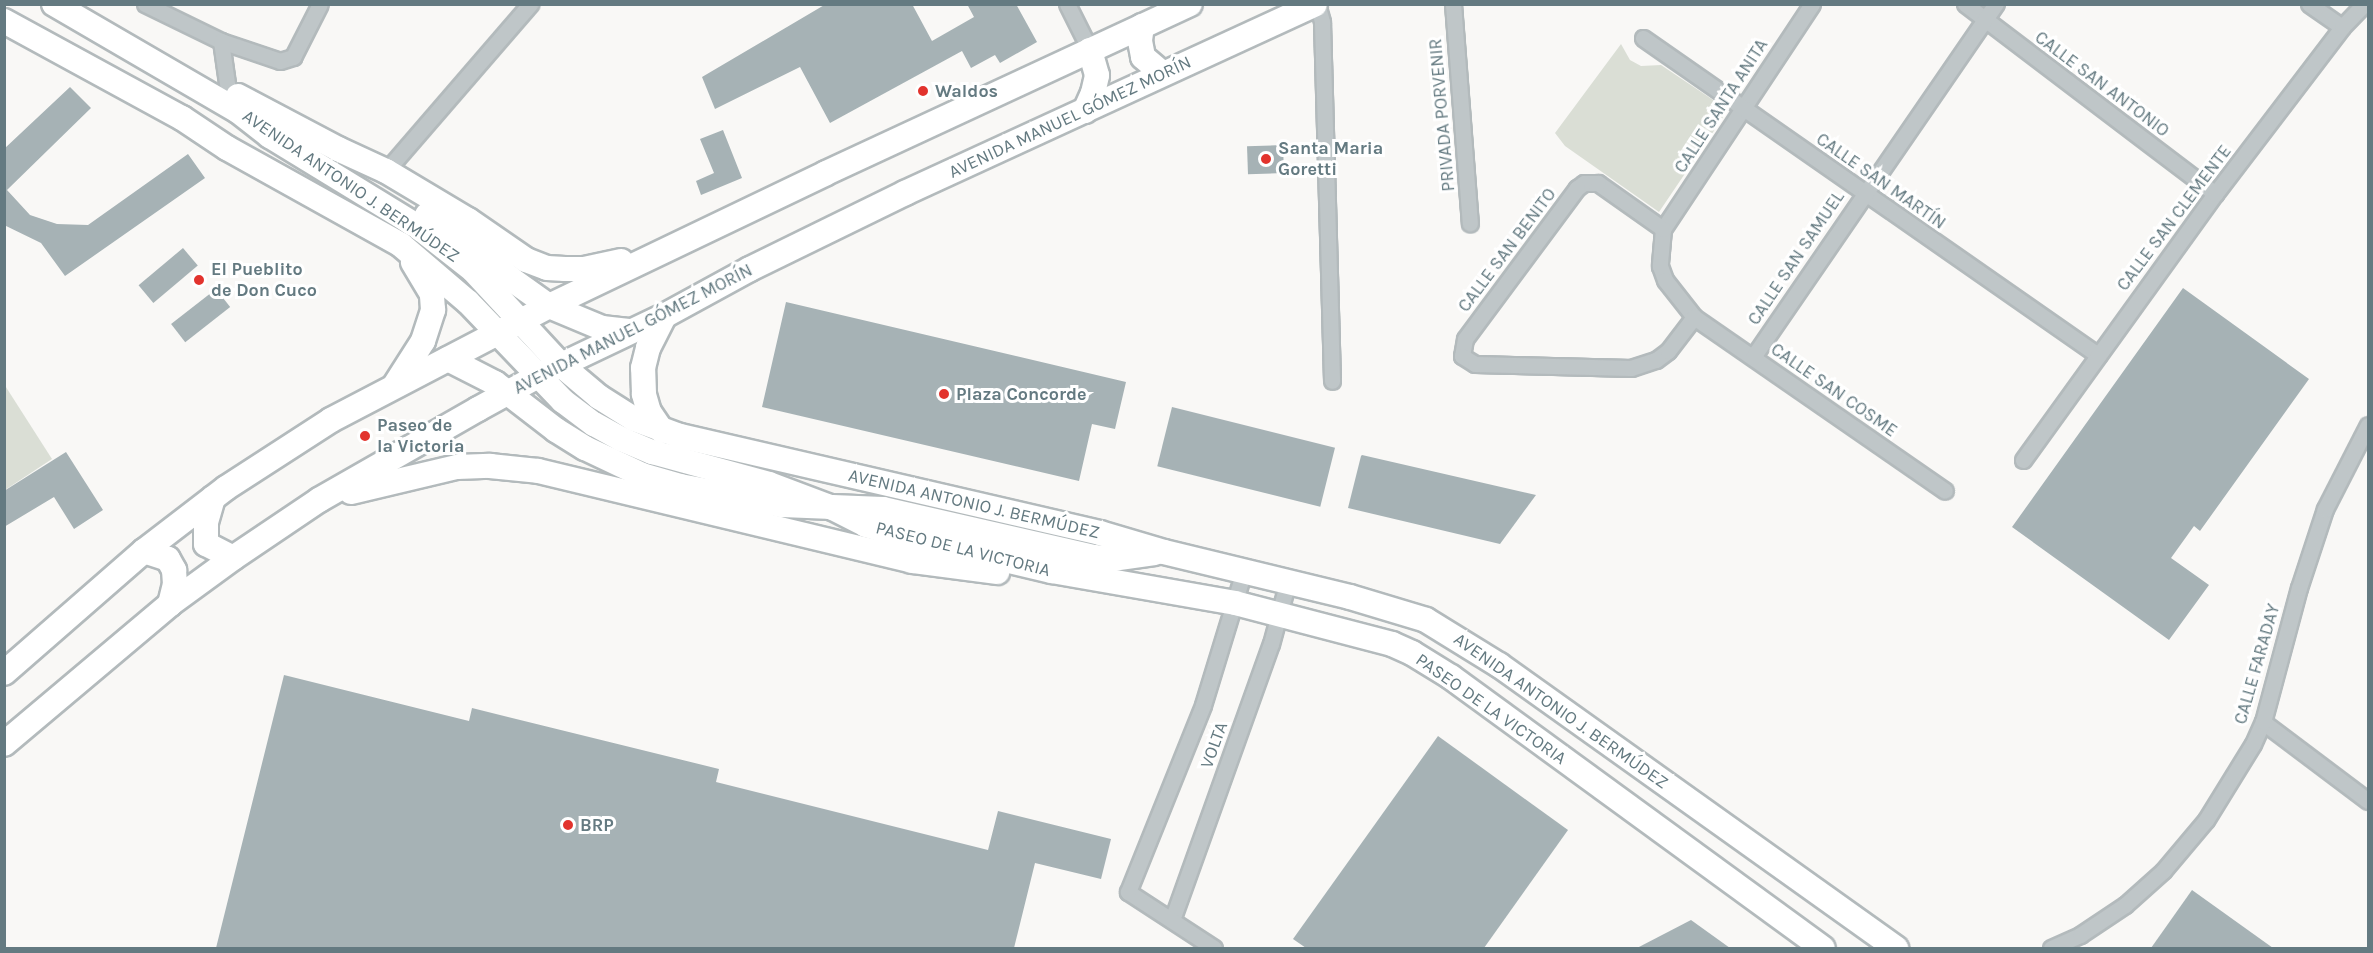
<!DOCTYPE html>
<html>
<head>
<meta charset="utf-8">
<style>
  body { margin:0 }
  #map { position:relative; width:2373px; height:953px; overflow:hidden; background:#f9f8f6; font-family:Karla,sans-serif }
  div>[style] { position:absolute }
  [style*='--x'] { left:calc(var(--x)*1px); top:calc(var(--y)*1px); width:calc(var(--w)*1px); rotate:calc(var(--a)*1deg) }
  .green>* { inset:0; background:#daded5 }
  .building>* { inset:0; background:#a6b2b5; transform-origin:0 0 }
  .roads { filter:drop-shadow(2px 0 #b3babc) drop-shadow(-2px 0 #b3babc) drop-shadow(0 2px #b3babc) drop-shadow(0 -2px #b3babc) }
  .street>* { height:15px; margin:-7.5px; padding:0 7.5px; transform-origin:7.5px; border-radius:7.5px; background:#bfc6c8 }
  .primary>* { height:24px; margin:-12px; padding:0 12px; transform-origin:12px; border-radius:12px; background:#fff }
  .dots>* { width:16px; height:16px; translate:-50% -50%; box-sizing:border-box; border:3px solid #fff; border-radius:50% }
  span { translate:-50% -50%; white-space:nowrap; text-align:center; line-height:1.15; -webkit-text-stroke:6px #fff; paint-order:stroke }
  .street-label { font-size:18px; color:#647a81 }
  .poi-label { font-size:18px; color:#647a81; font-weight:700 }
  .left { translate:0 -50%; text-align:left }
  .frame { position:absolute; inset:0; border:6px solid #647a81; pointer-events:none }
</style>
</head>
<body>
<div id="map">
  <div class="green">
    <div style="clip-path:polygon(1621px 44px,1630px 60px,1641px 66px,1661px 65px,1728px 110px,1659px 212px,1565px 146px,1555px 133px)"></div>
    <div style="clip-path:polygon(4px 384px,52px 459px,5px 490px,4px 490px)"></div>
  </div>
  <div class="building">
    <div style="clip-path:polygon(826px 4px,912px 4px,932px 41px,974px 17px,967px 4px,1016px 4px,1037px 42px,1000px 63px,995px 55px,971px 68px,962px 51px,830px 123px,800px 67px,715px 109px,702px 77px)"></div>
    <div style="clip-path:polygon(70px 87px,91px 108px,7px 190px,30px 215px,57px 224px,88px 225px,188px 154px,205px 178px,65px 276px,41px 243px,4px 225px,4px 149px)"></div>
    <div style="clip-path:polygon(723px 130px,742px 178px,701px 195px,696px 181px,714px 173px,700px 139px)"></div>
    <div style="left:1283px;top:145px;width:28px;height:36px;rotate:88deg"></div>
    <div style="left:183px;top:248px;width:23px;height:58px;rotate:50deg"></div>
    <div style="clip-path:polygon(2183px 288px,2309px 379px,2200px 531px,2194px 526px,2171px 558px,2209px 585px,2169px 640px,2012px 527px)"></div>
    <div style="left:216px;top:289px;width:23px;height:57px;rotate:52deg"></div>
    <div style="clip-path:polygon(786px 302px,1126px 382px,1115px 429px,1092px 424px,1079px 481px,762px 407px)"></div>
    <div style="left:1172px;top:407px;width:168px;height:61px;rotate:14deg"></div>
    <div style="clip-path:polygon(66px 452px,103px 510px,74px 529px,54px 497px,4px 527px,4px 491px)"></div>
    <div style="clip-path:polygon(1361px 456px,1362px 455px,1536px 495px,1500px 544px,1348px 508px)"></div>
    <div style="clip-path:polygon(284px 675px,469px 721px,472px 708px,719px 769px,716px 782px,988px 850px,998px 811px,1111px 839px,1101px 879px,1035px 863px,1014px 948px,216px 948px)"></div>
    <div style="clip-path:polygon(1438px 736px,1568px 830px,1484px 948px,1306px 948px,1293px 939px)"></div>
    <div style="clip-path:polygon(2192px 890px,2273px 948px,2151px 948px)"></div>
    <div style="clip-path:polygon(1691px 920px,1730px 948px,1637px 948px)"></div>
  </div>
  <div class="roads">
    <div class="street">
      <div style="--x:145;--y:4;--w:85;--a:26"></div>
      <div style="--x:221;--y:41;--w:62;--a:18.7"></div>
      <div style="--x:280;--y:61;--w:14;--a:-17"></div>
      <div style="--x:293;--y:57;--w:59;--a:-63"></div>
      <div style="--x:1067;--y:4;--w:51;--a:63.4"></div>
      <div style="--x:1317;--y:4;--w:19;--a:74"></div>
      <div style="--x:1322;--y:22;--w:359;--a:88.4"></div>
      <div style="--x:1453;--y:4;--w:220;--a:85.6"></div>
      <div style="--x:1812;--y:4;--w:270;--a:123.5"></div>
      <div style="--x:1663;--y:229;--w:37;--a:95"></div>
      <div style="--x:1660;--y:266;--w:15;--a:70"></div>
      <div style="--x:1665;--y:280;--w:47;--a:51.9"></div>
      <div style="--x:1694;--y:317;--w:305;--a:34.7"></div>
      <div style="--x:1965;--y:4;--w:314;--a:37.2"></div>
      <div style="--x:2309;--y:4;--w:40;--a:34.9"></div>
      <div style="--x:1643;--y:38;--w:555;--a:34.87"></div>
      <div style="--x:221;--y:41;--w:49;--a:81.9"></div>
      <div style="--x:386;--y:171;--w:221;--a:-49.2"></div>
      <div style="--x:1663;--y:229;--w:80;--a:-144.7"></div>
      <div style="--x:1598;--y:183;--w:14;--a:180"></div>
      <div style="--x:1584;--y:183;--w:9;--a:144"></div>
      <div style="--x:1577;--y:188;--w:188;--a:126.6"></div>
      <div style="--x:1465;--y:339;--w:17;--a:100"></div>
      <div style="--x:1462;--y:356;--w:15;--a:32"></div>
      <div style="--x:1475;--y:364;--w:156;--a:1.5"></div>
      <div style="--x:1631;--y:368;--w:26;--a:-18"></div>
      <div style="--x:1656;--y:360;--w:15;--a:-37"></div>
      <div style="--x:1668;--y:351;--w:43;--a:-52.6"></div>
      <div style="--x:1753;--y:357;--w:429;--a:-55.5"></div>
      <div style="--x:2023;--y:460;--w:328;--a:-54.2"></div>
      <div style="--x:2215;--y:194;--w:210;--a:-52.7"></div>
      <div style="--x:2342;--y:27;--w:32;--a:-46"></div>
      <div style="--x:2263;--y:722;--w:131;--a:37"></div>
      <div style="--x:1172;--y:920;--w:293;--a:-70.3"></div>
      <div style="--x:1271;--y:644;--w:65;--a:-74.9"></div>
      <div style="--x:1214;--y:948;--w:103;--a:-146.9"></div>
      <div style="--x:1128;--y:892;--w:201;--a:-68.1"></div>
      <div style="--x:1203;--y:705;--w:140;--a:-73"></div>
      <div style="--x:2051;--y:948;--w:32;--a:-24"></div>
      <div style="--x:2080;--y:935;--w:54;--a:-33.7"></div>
      <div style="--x:2125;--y:905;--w:51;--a:-41.8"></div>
      <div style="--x:2163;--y:871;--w:67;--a:-49.9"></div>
      <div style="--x:2206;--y:820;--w:89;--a:-58.3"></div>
      <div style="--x:2253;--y:744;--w:24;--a:-66"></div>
      <div style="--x:2263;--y:722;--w:139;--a:-75"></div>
      <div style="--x:2299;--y:588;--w:83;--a:-71.8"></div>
      <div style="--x:2325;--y:509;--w:94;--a:-62.9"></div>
    </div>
    <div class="primary">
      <div style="--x:54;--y:4;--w:213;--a:30.2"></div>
      <div style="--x:238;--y:111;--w:41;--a:38"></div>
      <div style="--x:270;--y:136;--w:172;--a:31.5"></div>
      <div style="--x:417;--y:226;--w:71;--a:38.2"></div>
      <div style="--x:473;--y:270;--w:129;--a:47.2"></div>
      <div style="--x:561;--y:365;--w:50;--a:40.1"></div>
      <div style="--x:599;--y:397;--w:41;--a:32.2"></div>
      <div style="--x:634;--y:419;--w:49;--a:20.3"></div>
      <div style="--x:680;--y:436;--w:431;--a:13"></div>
      <div style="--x:1100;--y:533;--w:67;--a:16.5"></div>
      <div style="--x:1164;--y:552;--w:191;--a:13.6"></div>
      <div style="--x:1350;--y:597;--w:79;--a:16.8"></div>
      <div style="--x:1426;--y:620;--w:86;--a:31.7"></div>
      <div style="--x:1499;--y:665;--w:488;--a:35.5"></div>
      <div style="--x:4;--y:21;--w:203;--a:28.6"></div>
      <div style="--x:182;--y:118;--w:54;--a:33.7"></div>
      <div style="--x:227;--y:148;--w:199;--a:29.1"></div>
      <div style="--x:401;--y:245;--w:88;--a:40.4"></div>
      <div style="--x:468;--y:302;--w:137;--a:46.2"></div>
      <div style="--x:563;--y:401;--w:39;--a:37"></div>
      <div style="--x:594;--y:424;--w:31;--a:29"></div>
      <div style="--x:621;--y:439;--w:34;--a:23"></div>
      <div style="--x:652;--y:452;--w:121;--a:15.3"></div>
      <div style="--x:769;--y:484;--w:68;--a:20.6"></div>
      <div style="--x:833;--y:508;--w:37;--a:27"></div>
      <div style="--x:866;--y:525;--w:27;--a:17"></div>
      <div style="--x:892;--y:533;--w:164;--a:13.4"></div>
      <div style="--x:1052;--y:571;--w:186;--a:9.9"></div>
      <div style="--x:1235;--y:603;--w:162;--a:14.6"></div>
      <div style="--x:1392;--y:644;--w:22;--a:24"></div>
      <div style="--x:1412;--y:653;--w:46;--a:31.6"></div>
      <div style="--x:1451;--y:677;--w:460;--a:36.1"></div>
      <div style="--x:1142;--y:26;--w:15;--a:98"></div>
      <div style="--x:1140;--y:41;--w:16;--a:79"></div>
      <div style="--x:1143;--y:57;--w:25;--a:40"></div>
      <div style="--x:238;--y:96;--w:113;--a:27.9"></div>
      <div style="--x:338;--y:149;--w:53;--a:24.6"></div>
      <div style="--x:386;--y:171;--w:96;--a:30.9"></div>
      <div style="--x:468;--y:220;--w:70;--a:34.6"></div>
      <div style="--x:526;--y:260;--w:22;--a:21"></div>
      <div style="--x:547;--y:268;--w:18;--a:3"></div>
      <div style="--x:565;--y:269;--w:19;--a:0"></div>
      <div style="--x:584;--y:269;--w:38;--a:-12"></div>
      <div style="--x:1085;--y:111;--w:20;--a:-66"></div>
      <div style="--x:1093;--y:93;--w:18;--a:-77"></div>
      <div style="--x:1097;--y:75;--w:26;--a:-106"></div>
      <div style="--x:427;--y:215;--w:28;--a:32"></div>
      <div style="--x:451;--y:230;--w:77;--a:39.2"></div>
      <div style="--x:511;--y:279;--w:47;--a:35.4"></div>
      <div style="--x:549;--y:306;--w:57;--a:22.5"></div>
      <div style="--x:602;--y:328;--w:27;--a:6"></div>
      <div style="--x:448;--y:359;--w:53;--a:27.1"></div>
      <div style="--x:495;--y:383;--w:77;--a:37.6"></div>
      <div style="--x:556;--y:430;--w:34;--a:32"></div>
      <div style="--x:585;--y:448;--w:63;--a:25.3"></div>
      <div style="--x:642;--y:475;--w:40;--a:16"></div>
      <div style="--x:680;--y:486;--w:104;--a:10.6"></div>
      <div style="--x:782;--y:505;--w:101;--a:2.3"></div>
      <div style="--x:883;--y:509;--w:216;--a:12.8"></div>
      <div style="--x:1094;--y:557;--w:18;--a:6"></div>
      <div style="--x:1112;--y:559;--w:43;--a:-7.9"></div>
      <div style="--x:395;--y:385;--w:52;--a:-57.5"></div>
      <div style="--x:423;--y:341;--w:33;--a:-72"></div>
      <div style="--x:433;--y:310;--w:16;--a:-94"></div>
      <div style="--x:432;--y:294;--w:37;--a:-121"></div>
      <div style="--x:662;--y:431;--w:23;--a:-124"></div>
      <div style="--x:649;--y:412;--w:19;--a:-106"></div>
      <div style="--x:644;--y:394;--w:26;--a:-92"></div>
      <div style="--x:643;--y:368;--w:21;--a:-76"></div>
      <div style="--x:648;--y:348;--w:36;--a:-63"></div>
      <div style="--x:351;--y:492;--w:109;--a:-13.3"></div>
      <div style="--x:457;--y:467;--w:33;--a:-2"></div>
      <div style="--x:490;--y:466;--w:48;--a:5.9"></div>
      <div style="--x:538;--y:471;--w:385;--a:13.5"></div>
      <div style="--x:912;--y:561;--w:86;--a:7.4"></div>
      <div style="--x:213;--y:498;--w:26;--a:106"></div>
      <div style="--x:206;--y:523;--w:21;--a:90"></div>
      <div style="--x:206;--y:544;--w:30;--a:27"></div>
      <div style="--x:144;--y:551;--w:25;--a:18"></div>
      <div style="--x:168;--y:559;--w:13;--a:61"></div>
      <div style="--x:174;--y:570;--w:14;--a:86"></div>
      <div style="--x:175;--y:584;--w:21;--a:104"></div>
      <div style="--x:4;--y:673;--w:186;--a:-41.1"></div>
      <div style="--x:144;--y:551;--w:103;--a:-37.5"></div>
      <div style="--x:226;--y:488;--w:125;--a:-32.9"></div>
      <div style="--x:331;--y:420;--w:246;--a:-27.6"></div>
      <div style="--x:549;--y:306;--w:307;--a:-25.6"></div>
      <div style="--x:826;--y:173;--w:401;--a:-24.9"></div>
      <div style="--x:4;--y:744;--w:217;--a:-40.1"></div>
      <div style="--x:170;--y:604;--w:78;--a:-36.1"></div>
      <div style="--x:233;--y:558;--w:104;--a:-34"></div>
      <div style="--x:319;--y:500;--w:183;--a:-29.8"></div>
      <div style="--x:478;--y:409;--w:68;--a:-28.8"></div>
      <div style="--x:538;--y:376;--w:140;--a:-25.5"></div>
      <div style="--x:664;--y:316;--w:98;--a:-28.7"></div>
      <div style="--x:750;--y:269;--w:173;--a:-26.1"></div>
      <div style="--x:905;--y:193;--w:451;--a:-24.7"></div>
    </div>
  </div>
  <div class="dots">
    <div style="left:923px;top:91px;background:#e2332d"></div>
    <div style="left:1266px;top:159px;background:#e2332d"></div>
    <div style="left:199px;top:280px;background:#e2332d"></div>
    <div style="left:944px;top:394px;background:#e2332d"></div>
    <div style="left:365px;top:436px;background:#e2332d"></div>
    <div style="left:568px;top:825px;background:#e2332d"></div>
  </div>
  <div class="street-label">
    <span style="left:2102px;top:84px;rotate:37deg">CALLE SAN ANTONIO</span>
    <span style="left:1721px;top:106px;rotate:-57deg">CALLE SANTA ANITA</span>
    <span style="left:1442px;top:115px;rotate:-95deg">PRIVADA PORVENIR</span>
    <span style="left:1070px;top:117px;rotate:-25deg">AVENIDA MANUEL GÓMEZ MORÍN</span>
    <span style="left:1881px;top:181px;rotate:35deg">CALLE SAN MARTÍN</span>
    <span style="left:351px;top:186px;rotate:34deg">AVENIDA ANTONIO J. BERMÚDEZ</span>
    <span style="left:2174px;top:218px;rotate:-53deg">CALLE SAN CLEMENTE</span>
    <span style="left:1507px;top:250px;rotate:-53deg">CALLE SAN BENITO</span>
    <span style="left:1796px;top:258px;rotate:-56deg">CALLE SAN SAMUEL</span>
    <span style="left:633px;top:329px;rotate:-27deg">AVENIDA MANUEL GÓMEZ MORÍN</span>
    <span style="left:1834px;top:390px;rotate:35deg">CALLE SAN COSME</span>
    <span style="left:974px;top:504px;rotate:13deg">AVENIDA ANTONIO J. BERMÚDEZ</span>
    <span style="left:963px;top:549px;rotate:14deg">PASEO DE LA VICTORIA</span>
    <span style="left:2257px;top:664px;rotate:-74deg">CALLE FARADAY</span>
    <span style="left:1491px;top:709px;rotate:35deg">PASEO DE LA VICTORIA</span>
    <span style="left:1561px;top:711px;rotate:35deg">AVENIDA ANTONIO J. BERMÚDEZ</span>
    <span style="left:1214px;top:745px;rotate:-70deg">VOLTA</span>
  </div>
  <div class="poi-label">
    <span class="left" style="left:935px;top:91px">Waldos</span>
    <span class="left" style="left:1278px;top:159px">Santa Maria<br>Goretti</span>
    <span class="left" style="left:211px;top:280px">El Pueblito<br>de Don Cuco</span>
    <span class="left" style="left:956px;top:394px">Plaza Concorde</span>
    <span class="left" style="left:377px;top:436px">Paseo de<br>la Victoria</span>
    <span class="left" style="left:580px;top:825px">BRP</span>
  </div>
  <div class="frame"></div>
</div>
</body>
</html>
